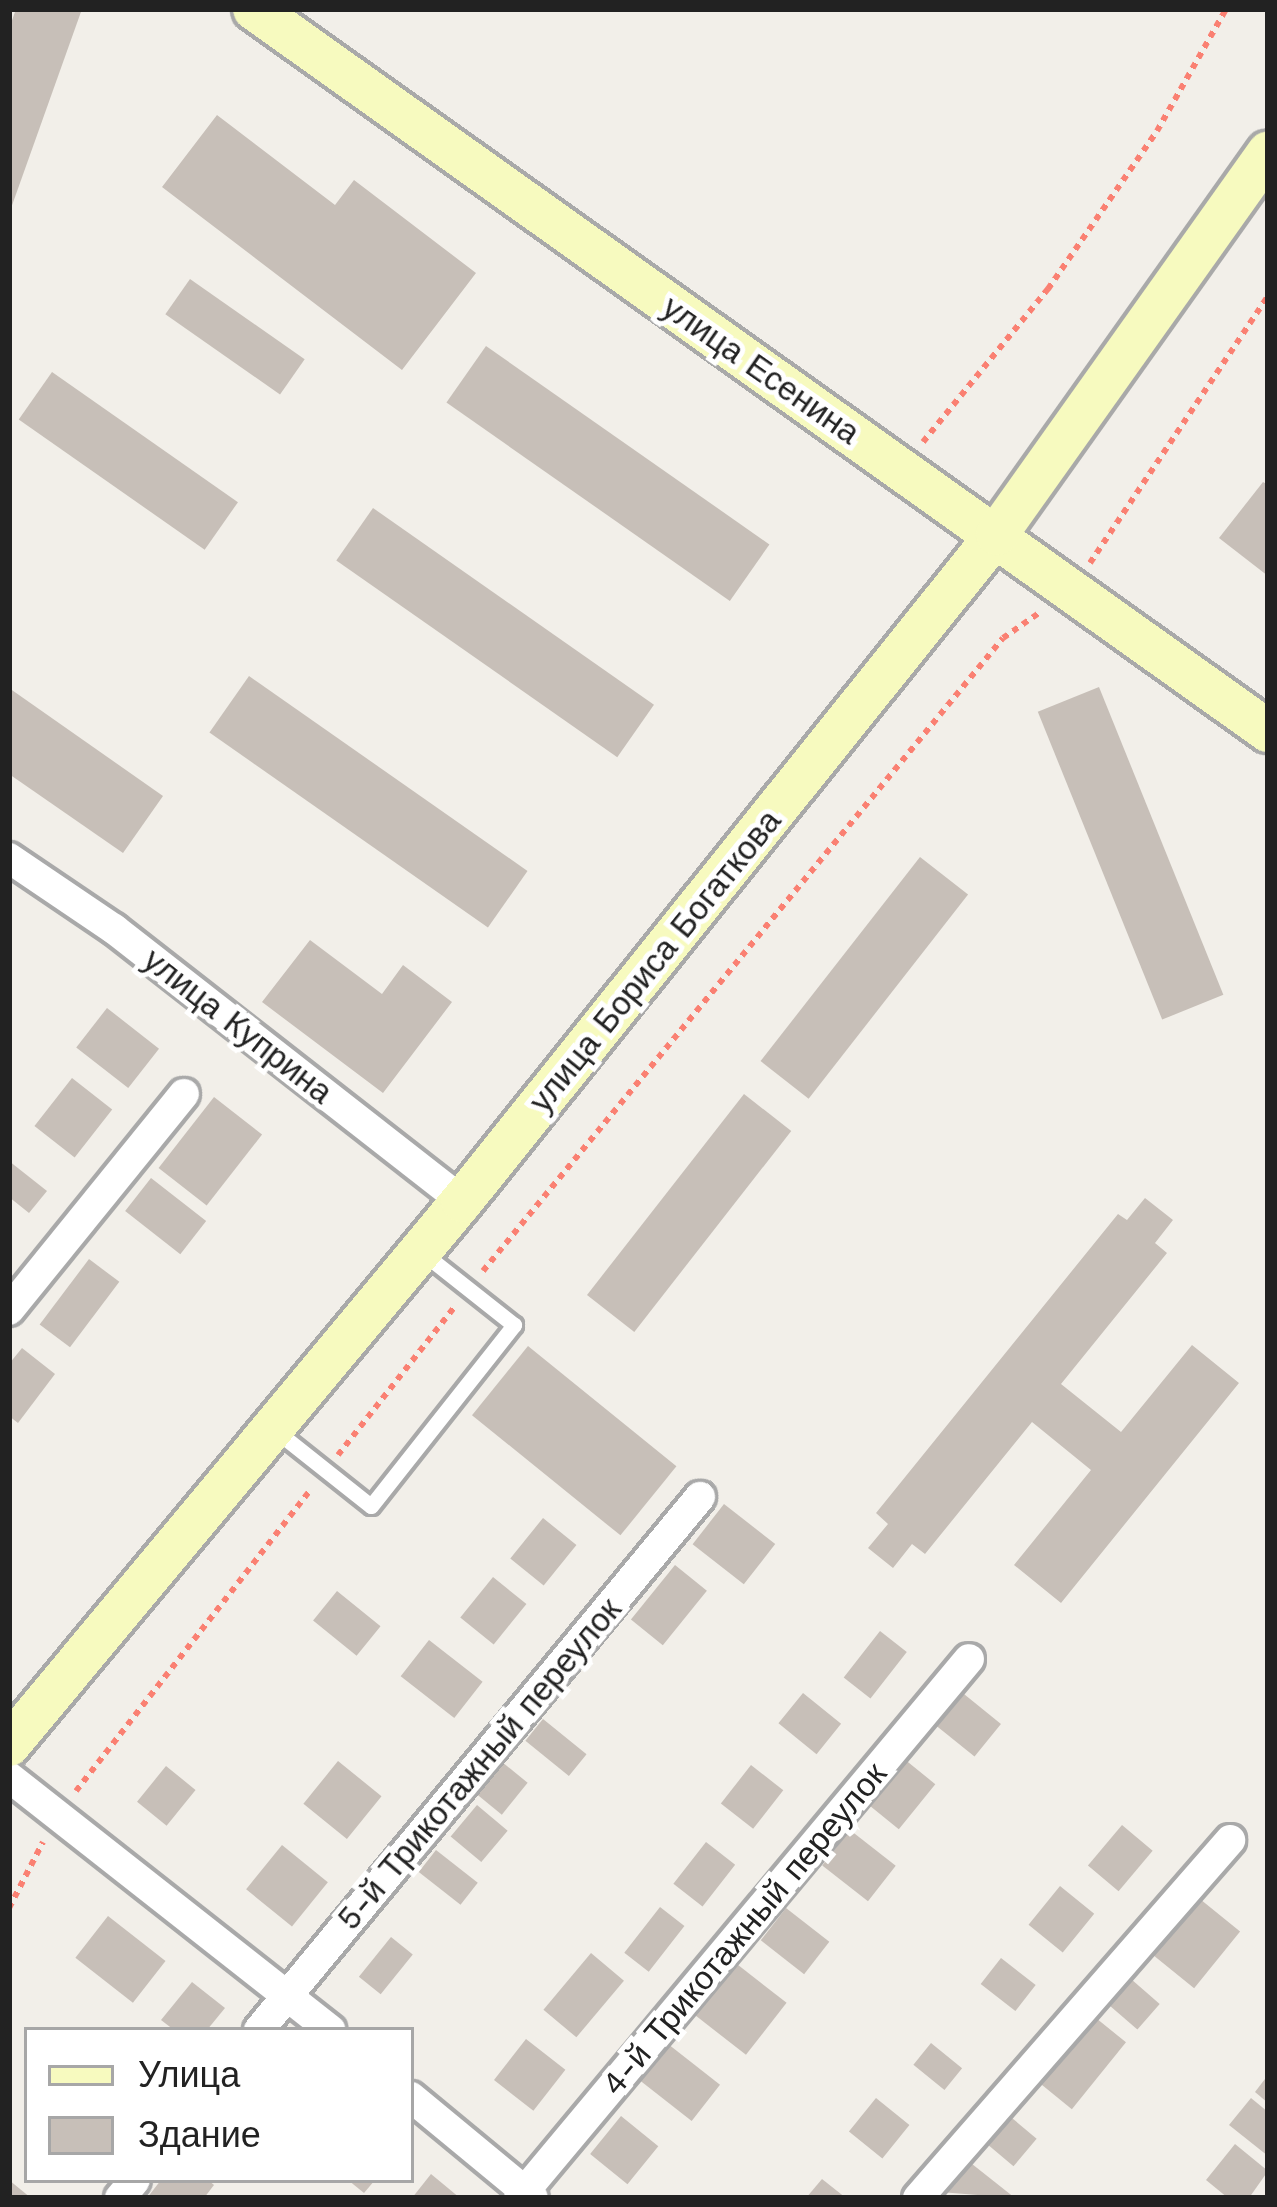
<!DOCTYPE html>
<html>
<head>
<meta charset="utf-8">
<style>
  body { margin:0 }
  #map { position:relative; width:1277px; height:2207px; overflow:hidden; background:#f2efe9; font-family:"Work Sans",sans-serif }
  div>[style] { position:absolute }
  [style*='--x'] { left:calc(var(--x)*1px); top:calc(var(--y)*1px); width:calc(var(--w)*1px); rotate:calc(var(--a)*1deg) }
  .building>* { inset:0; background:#c7bfb8; transform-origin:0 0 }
  .path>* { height:6px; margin-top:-3px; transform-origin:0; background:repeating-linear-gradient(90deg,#fa8072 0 6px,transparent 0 12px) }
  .roads { filter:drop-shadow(3px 0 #a9a9a9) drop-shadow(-3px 0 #a9a9a9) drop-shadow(0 3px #a9a9a9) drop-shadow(0 -3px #a9a9a9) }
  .lane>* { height:15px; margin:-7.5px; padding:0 7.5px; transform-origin:7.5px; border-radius:7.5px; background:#fff }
  .street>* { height:30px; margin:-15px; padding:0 15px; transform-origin:15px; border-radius:15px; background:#fff }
  .secondary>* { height:42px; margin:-21px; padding:0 21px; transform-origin:21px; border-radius:21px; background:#f7fabf }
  span { translate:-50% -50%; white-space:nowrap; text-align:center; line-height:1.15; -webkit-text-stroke:10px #fff; paint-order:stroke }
  .street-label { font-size:33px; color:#222 }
  .frame { position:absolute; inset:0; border:12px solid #222; pointer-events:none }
  .legend { position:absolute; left:24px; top:2027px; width:390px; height:156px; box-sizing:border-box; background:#fff; border:3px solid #a7a7a7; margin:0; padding:15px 21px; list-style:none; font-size:36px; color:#222 }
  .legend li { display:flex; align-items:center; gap:24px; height:60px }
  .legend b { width:60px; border:3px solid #a7a7a7 }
</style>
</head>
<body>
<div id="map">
  <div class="building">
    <div style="clip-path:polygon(16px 9px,82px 9px,10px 211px,9px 29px)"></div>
    <div style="clip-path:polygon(217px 115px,335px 205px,354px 180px,476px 273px,402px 370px,162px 187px)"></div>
    <div style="left:190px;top:279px;width:140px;height:43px;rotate:35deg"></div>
    <div style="left:486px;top:346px;width:346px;height:69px;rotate:35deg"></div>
    <div style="left:52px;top:372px;width:227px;height:58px;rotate:35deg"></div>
    <div style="clip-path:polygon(1263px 482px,1268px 485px,1268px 576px,1219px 538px)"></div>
    <div style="left:373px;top:508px;width:343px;height:64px;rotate:35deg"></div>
    <div style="left:249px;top:676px;width:340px;height:69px;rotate:35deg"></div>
    <div style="left:1099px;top:687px;width:332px;height:66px;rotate:68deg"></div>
    <div style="clip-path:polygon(9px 688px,163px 796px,123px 853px,9px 774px)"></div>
    <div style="left:920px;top:857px;width:61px;height:259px;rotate:38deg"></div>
    <div style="clip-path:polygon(310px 940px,382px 994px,403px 965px,452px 1002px,383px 1093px,262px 1002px)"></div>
    <div style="left:107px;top:1008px;width:66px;height:50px;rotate:38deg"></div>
    <div style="left:72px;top:1078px;width:51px;height:61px;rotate:38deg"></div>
    <div style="left:744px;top:1094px;width:60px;height:255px;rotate:38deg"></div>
    <div style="left:214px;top:1097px;width:61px;height:90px;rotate:38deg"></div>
    <div style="clip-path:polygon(9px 1161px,47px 1191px,29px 1213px,9px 1197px)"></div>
    <div style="left:151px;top:1178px;width:70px;height:42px;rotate:38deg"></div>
    <div style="clip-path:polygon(1145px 1198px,1173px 1220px,1155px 1243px,1167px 1253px,1061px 1384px,1121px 1432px,1192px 1345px,1239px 1383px,1061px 1603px,1014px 1565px,1091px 1470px,1032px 1422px,925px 1554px,912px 1544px,893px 1568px,868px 1548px,888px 1524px,876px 1513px,1118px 1214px,1127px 1220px)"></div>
    <div style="left:89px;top:1259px;width:38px;height:82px;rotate:37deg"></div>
    <div style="left:528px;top:1346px;width:191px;height:89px;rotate:39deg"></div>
    <div style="clip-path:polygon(22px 1348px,55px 1374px,18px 1423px,9px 1416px,9px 1364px)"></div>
    <div style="left:724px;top:1504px;width:65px;height:51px;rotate:38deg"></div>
    <div style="left:543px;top:1518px;width:43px;height:52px;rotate:39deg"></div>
    <div style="left:675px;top:1565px;width:41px;height:70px;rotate:39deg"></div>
    <div style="left:493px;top:1577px;width:43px;height:52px;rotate:39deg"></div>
    <div style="left:337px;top:1591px;width:56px;height:38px;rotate:39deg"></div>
    <div style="left:880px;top:1631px;width:34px;height:59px;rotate:38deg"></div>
    <div style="left:429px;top:1640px;width:68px;height:46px;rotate:38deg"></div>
    <div style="left:959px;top:1690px;width:54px;height:42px;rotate:39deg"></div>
    <div style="left:803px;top:1693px;width:49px;height:39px;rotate:39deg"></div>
    <div style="left:543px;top:1719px;width:56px;height:28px;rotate:39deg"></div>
    <div style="left:898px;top:1754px;width:48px;height:58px;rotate:39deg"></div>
    <div style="left:338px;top:1761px;width:56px;height:55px;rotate:39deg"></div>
    <div style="left:502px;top:1762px;width:33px;height:41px;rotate:39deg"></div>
    <div style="left:751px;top:1765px;width:41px;height:49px;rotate:38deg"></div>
    <div style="left:166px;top:1766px;width:38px;height:46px;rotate:39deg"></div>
    <div style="left:477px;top:1805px;width:40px;height:41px;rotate:40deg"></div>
    <div style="left:1122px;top:1825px;width:40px;height:53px;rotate:40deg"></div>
    <div style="left:850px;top:1830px;width:58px;height:45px;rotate:38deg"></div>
    <div style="left:706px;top:1842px;width:37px;height:53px;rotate:38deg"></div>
    <div style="left:282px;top:1845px;width:59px;height:57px;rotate:39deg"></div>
    <div style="left:436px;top:1850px;width:53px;height:28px;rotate:38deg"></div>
    <div style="left:1060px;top:1886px;width:44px;height:50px;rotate:39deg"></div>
    <div style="left:1195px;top:1895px;width:58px;height:73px;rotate:39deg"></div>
    <div style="left:660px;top:1907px;width:31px;height:58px;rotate:38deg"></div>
    <div style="left:786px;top:1908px;width:55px;height:41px;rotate:38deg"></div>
    <div style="left:108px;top:1916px;width:73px;height:53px;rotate:38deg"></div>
    <div style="left:391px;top:1937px;width:28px;height:51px;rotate:39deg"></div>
    <div style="left:591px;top:1953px;width:43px;height:74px;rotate:40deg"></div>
    <div style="left:1001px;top:1958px;width:44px;height:33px;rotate:38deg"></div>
    <div style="left:733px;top:1961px;width:68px;height:66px;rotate:38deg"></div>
    <div style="left:1131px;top:1979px;width:38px;height:34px;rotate:41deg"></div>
    <div style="clip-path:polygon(192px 1982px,225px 2008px,207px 2030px,174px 2030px,161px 2020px)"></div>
    <div style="left:1091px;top:2014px;width:45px;height:86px;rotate:39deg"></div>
    <div style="left:526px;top:2039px;width:50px;height:52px;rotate:38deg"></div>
    <div style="left:931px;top:2043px;width:40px;height:28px;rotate:39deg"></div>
    <div style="left:668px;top:2044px;width:66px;height:46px;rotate:38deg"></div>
    <div style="clip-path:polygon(1268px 2075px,1268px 2103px,1255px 2092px)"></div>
    <div style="left:876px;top:2098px;width:43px;height:43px;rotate:39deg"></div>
    <div style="clip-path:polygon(1251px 2098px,1268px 2112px,1268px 2156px,1229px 2125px)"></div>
    <div style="left:1006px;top:2113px;width:40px;height:36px;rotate:40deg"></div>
    <div style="left:621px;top:2116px;width:48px;height:49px;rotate:39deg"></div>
    <div style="clip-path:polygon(1235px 2144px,1268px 2171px,1249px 2198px,1228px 2198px,1206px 2180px)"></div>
    <div style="clip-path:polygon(967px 2160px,1015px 2198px,940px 2192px)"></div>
    <div style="clip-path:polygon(431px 2174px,460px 2198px,412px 2198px)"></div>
    <div style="clip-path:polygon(822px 2179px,846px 2198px,806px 2198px)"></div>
    <div style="clip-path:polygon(9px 2180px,31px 2198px,9px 2198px)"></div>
    <div style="clip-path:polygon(161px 2180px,208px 2180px,214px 2185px,204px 2198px,147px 2198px)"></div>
    <div style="clip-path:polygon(348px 2180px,375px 2180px,364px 2193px)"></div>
  </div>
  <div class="path">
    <div style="--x:923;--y:442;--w:198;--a:-50.8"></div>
    <div style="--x:1048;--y:289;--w:192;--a:-55.4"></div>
    <div style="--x:1157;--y:131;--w:140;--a:-60.5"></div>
    <div style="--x:1090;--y:563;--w:321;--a:-56.3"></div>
    <div style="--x:483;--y:1271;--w:819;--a:-50.6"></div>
    <div style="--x:1003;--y:638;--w:44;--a:-34.8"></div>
    <div style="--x:338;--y:1455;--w:191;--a:-51.8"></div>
    <div style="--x:76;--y:1791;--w:383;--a:-52.1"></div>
    <div style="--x:9;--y:1908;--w:74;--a:-62.7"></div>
  </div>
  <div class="roads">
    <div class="lane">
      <div style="--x:275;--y:1430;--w:122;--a:38.4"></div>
      <div style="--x:371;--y:1506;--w:231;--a:-51.7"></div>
      <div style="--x:514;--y:1325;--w:115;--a:-141.7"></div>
    </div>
    <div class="street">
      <div style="--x:9;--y:858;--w:127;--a:34.1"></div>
      <div style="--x:114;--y:929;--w:442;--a:38"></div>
      <div style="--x:9;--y:1310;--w:278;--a:-51"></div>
      <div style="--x:9;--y:1777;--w:409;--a:38.2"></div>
      <div style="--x:259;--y:2030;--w:692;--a:-50.4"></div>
      <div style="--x:411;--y:2097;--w:158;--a:39.6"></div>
      <div style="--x:120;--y:2198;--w:23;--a:-50"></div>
      <div style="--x:519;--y:2198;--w:702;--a:-50.14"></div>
      <div style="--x:918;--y:2198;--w:475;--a:-48.9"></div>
    </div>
    <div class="secondary">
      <div style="--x:254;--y:9;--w:1245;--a:35.45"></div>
      <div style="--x:9;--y:1745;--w:708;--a:-50.22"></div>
      <div style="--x:462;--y:1201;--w:855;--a:-51.27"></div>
      <div style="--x:997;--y:534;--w:468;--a:-54.6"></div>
    </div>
  </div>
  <div class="street-label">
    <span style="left:761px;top:370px;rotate:35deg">улица Есенина</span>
    <span style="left:655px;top:961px;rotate:-51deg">улица Бориса Богаткова</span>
    <span style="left:238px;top:1026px;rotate:38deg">улица Куприна</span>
    <span style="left:479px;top:1764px;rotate:-50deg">5-й Трикотажный переулок</span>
    <span style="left:744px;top:1929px;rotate:-50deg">4-й Трикотажный переулок</span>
  </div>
  <div class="frame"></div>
  <ul class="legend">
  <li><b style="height:15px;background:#f7fabf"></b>Улица</li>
  <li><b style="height:33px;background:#c7bfb8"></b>Здание</li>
  </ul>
</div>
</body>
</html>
